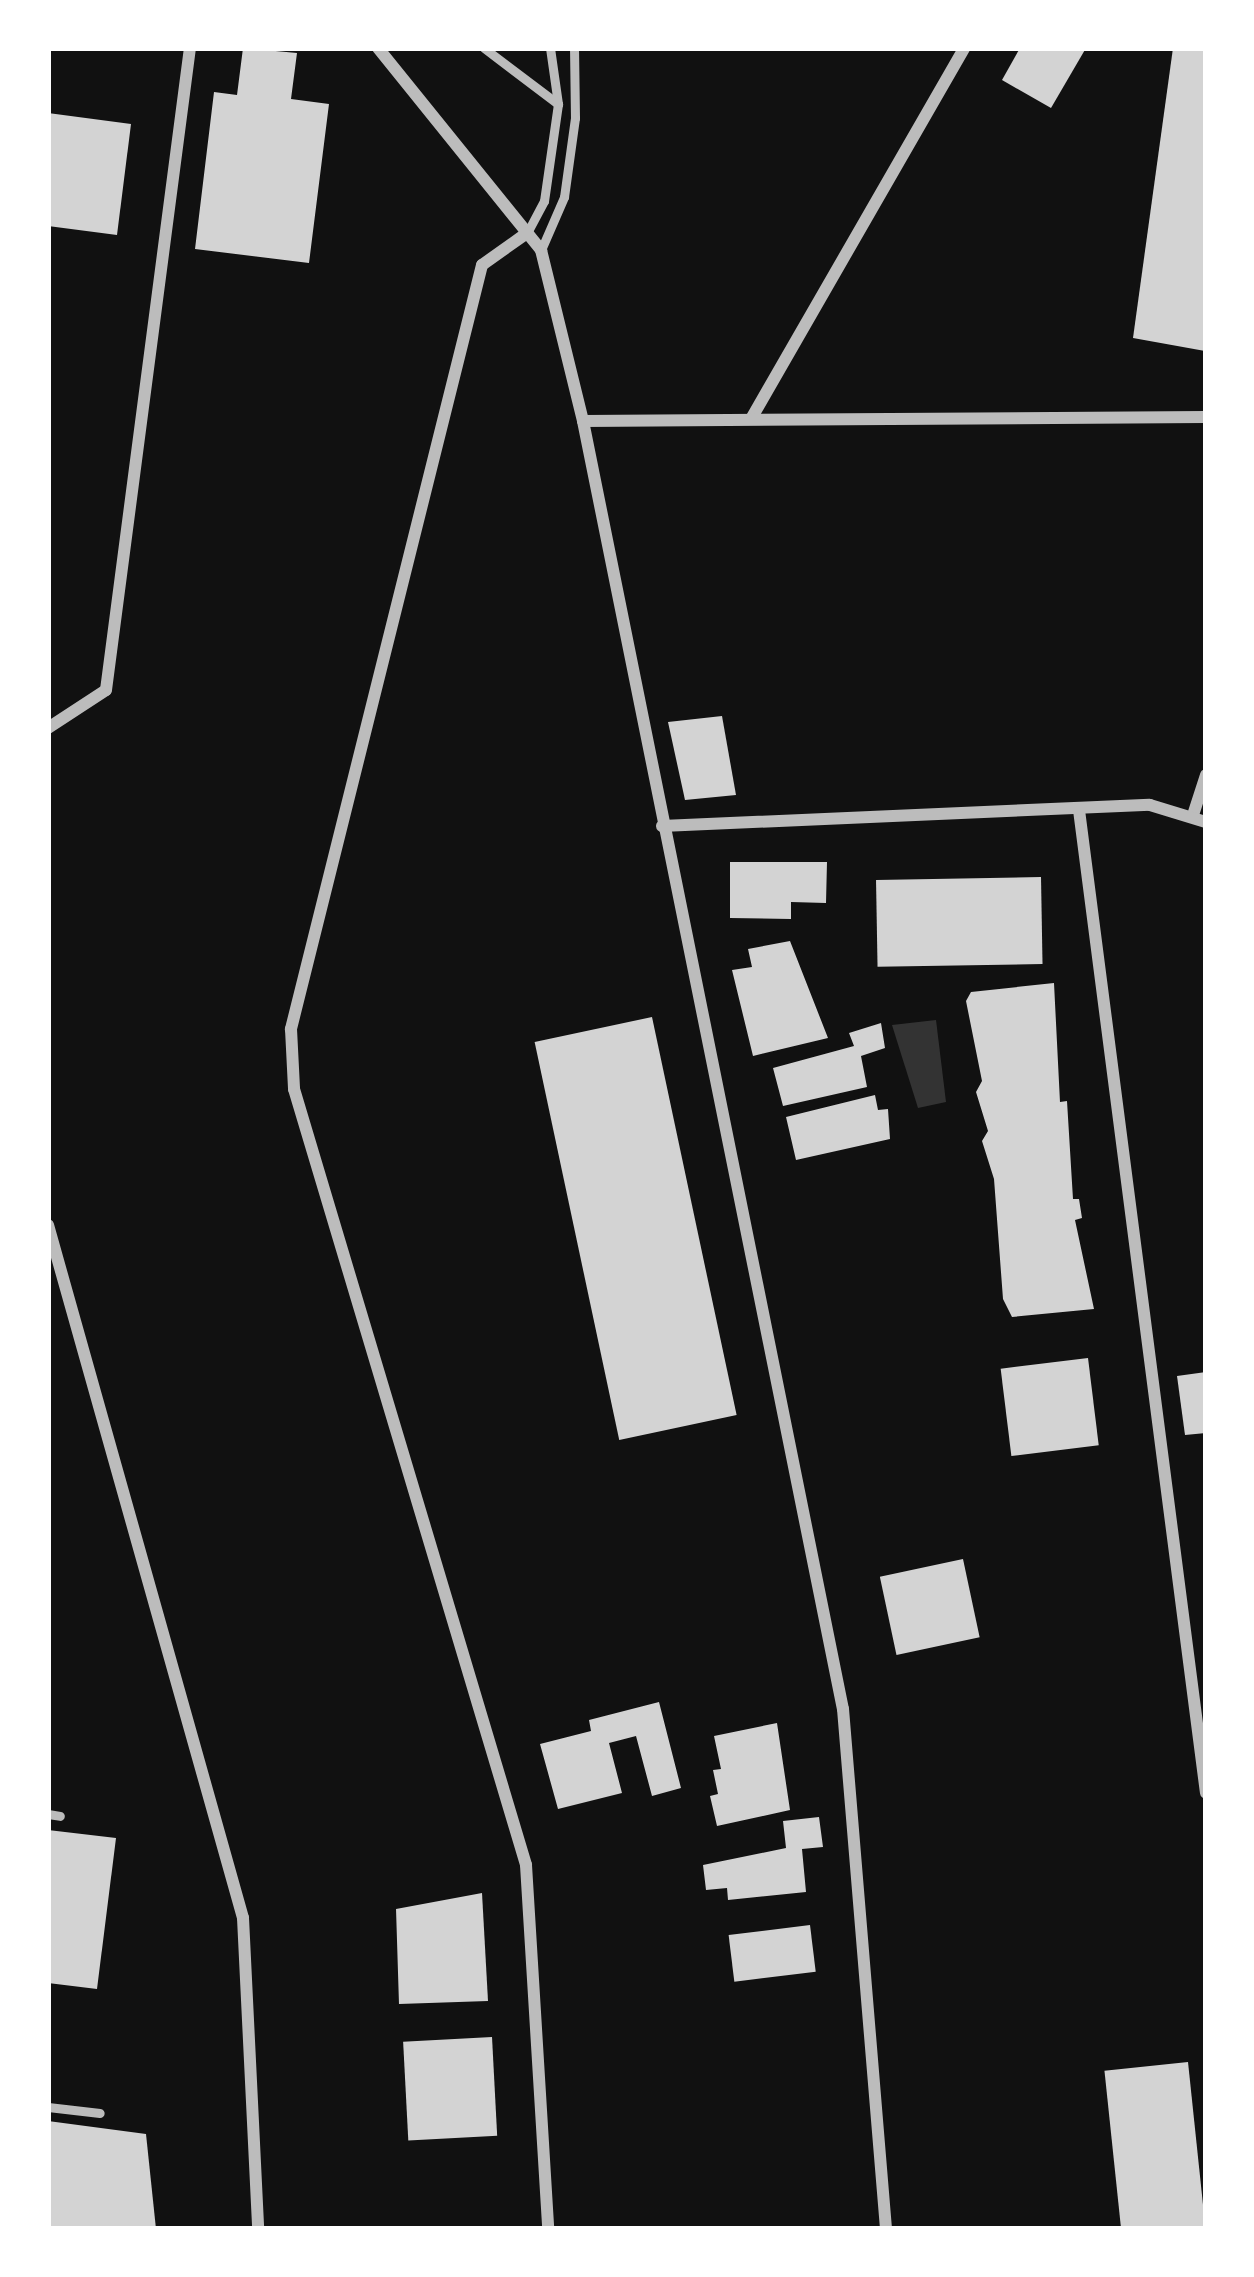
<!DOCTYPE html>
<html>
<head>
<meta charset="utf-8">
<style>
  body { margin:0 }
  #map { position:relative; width:1254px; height:2277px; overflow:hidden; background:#111; font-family:Roboto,sans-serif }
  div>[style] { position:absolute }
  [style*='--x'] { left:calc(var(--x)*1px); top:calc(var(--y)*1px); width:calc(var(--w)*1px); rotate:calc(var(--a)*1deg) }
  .water>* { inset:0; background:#333 }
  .building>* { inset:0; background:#d3d3d3; transform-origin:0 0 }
  .service>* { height:9px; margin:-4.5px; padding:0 4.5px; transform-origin:4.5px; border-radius:4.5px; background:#bcbcbc }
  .minor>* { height:12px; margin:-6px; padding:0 6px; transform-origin:6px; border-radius:6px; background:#bcbcbc }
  span { translate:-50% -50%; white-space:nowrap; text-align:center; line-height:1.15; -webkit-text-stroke:9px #fff; paint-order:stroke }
  .frame { position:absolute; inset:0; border:51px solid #fff; pointer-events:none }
</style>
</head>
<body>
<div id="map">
  <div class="water">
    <div style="clip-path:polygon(936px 1020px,946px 1102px,918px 1108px,892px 1025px)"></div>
  </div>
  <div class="building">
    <div style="clip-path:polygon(243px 48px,297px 53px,291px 99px,329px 104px,309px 263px,195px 249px,214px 92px,237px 95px)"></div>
    <div style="clip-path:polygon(1020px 48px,1086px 48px,1051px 108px,1002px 80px)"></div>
    <div style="clip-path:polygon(1173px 48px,1206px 48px,1205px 351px,1133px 338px)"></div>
    <div style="clip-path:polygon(48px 113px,131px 124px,117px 235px,48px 226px)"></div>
    <div style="clip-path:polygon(722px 716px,736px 795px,685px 800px,668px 722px)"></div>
    <div style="clip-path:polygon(730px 862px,827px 862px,826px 903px,791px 902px,791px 919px,730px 918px)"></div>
    <div style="left:1041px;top:877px;width:87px;height:165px;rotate:89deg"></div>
    <div style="clip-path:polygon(790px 941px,828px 1038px,753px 1056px,732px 970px,752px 967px,748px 949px)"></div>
    <div style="clip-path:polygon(1054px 983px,1060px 1102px,1067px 1101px,1073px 1199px,1079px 1199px,1082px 1218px,1075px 1220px,1094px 1309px,1012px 1317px,1003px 1299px,994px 1179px,982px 1141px,988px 1131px,976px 1092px,982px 1081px,966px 1001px,971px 992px)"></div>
    <div style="left:652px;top:1017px;width:407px;height:120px;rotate:78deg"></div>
    <div style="clip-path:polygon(881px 1023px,885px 1048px,861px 1056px,867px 1087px,783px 1106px,773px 1068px,854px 1046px,849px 1033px)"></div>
    <div style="clip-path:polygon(875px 1095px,878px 1110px,888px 1109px,890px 1139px,796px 1160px,786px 1117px)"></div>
    <div style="left:1088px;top:1358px;width:88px;height:88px;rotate:83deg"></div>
    <div style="clip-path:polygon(1206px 1372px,1206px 1433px,1185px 1435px,1177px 1376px)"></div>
    <div style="left:963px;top:1559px;width:80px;height:85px;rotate:78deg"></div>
    <div style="clip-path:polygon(659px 1702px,681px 1788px,652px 1796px,636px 1736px,609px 1743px,622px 1793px,558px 1809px,540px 1744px,591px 1731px,589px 1720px)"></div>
    <div style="clip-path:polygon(777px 1723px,790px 1810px,717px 1826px,710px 1796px,718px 1794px,713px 1770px,721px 1769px,714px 1736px)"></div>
    <div style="clip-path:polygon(819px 1817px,823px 1847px,802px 1849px,806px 1892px,728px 1900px,727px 1888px,706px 1890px,703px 1865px,786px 1848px,783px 1821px)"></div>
    <div style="clip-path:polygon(48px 1830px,116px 1838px,97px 1989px,48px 1983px)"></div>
    <div style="clip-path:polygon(482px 1893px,488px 2001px,399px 2004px,396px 1909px)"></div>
    <div style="left:810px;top:1925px;width:47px;height:82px;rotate:83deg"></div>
    <div style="left:492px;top:2037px;width:99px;height:89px;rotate:87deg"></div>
    <div style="left:1188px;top:2062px;width:168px;height:84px;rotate:84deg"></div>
    <div style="clip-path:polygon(48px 2121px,146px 2134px,156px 2229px,48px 2229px)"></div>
  </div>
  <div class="service">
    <div style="--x:484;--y:48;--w:93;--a:37.1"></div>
    <div style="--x:527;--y:233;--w:36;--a:-62"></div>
    <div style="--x:544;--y:201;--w:98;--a:-81.8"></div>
    <div style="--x:558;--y:104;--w:57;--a:-98.1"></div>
    <div style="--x:541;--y:250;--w:58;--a:-66.5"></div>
    <div style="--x:564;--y:197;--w:80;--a:-82.1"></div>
    <div style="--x:575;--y:118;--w:70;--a:-90.8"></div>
    <div style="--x:48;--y:1814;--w:12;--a:9"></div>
    <div style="--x:48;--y:2107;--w:52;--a:6.6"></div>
  </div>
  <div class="minor">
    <div style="--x:378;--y:48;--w:260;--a:51.1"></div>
    <div style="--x:541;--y:250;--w:176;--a:76.2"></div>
    <div style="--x:583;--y:421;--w:1314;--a:78.59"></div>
    <div style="--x:843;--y:1709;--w:522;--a:85.27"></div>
    <div style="--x:527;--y:233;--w:55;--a:144.6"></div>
    <div style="--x:482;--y:265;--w:788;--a:104.04"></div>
    <div style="--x:291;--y:1029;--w:60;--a:87.1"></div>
    <div style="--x:294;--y:1089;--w:810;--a:73.35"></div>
    <div style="--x:526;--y:1865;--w:365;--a:86.5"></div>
    <div style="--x:751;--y:419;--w:428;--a:-60.1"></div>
    <div style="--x:583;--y:421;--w:623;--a:-0.37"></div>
    <div style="--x:48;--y:728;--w:69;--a:-33.2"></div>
    <div style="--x:106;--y:690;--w:647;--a:-82.55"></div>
    <div style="--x:1079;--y:810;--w:991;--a:82.64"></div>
    <div style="--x:1194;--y:812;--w:39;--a:-72"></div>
    <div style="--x:662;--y:826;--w:488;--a:-2.5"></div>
    <div style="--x:1150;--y:805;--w:59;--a:16.9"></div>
    <div style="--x:48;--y:1225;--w:720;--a:74.28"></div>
    <div style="--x:243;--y:1918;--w:311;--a:87.2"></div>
  </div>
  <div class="frame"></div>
</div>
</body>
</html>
